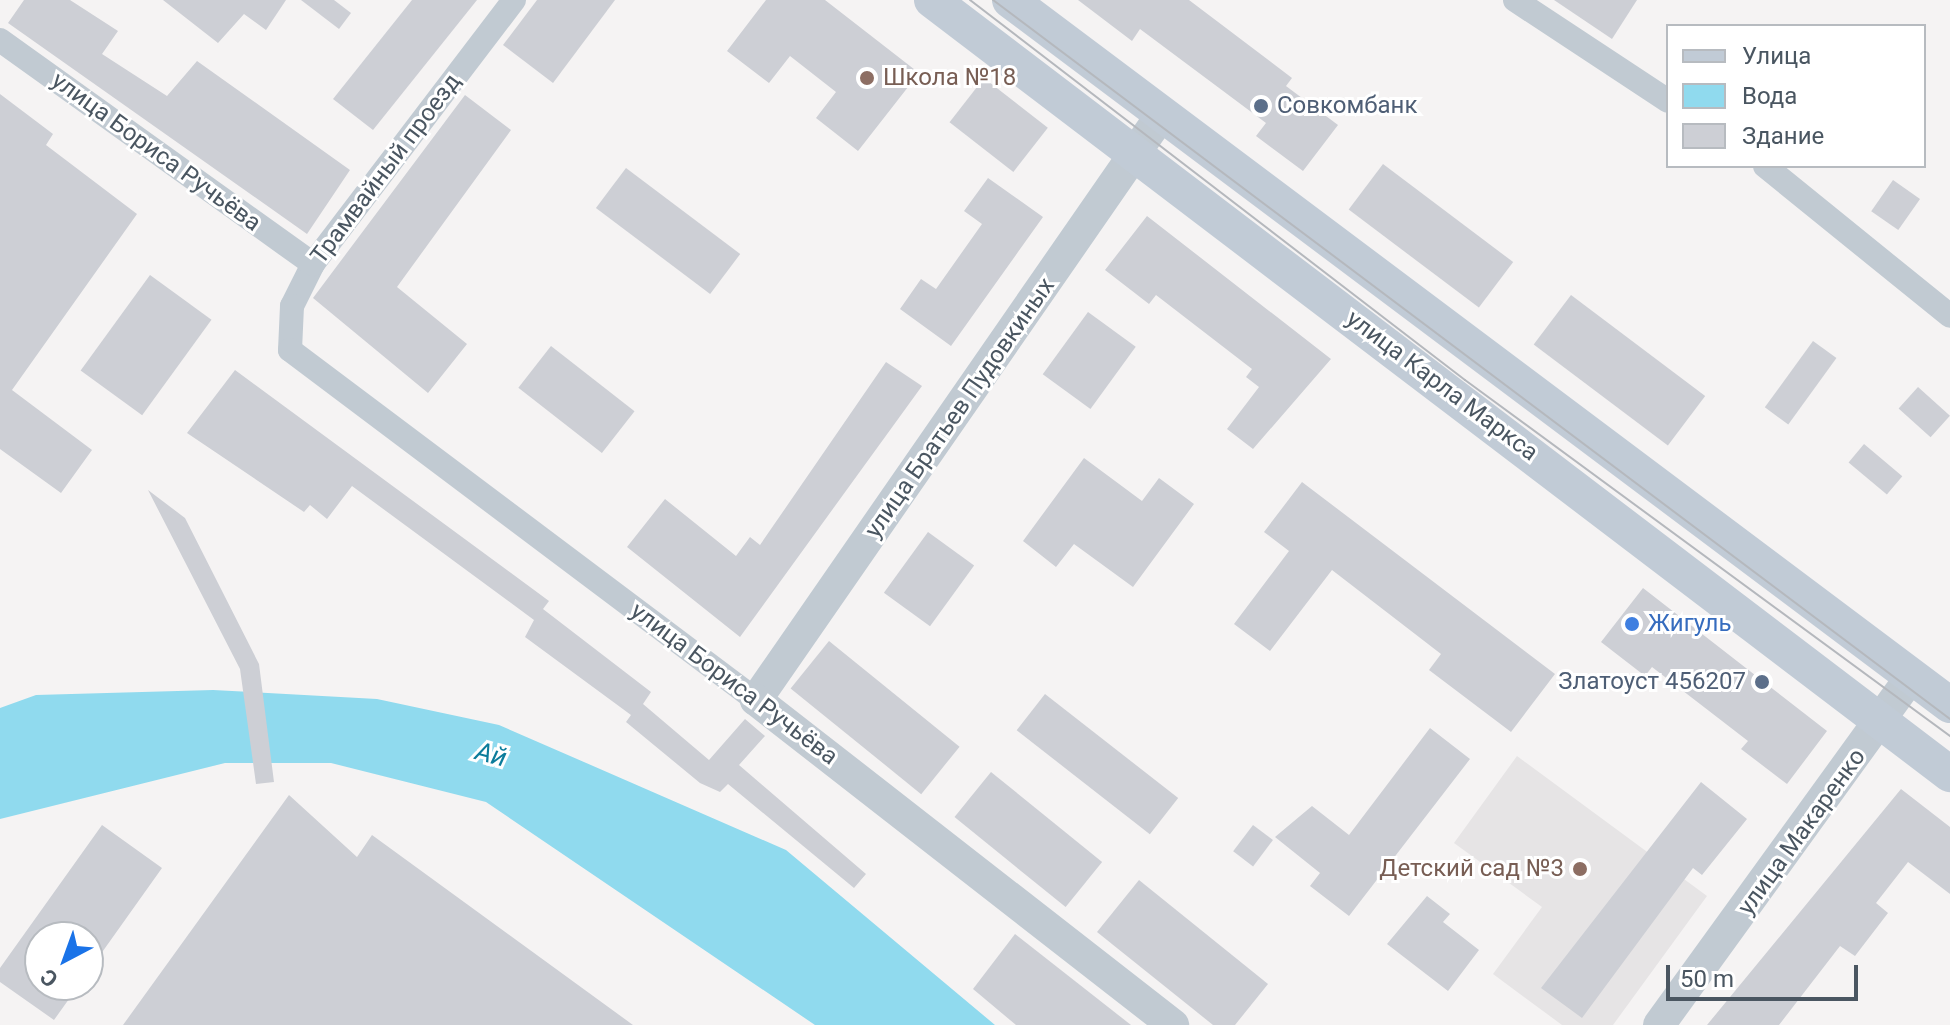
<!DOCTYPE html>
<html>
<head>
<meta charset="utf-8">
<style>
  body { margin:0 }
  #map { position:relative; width:1950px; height:1025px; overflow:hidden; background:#f5f3f3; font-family:Roboto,sans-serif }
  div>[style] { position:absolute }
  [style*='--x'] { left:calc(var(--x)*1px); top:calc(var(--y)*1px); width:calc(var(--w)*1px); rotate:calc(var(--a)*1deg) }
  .education>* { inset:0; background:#e6e4e5 }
  .water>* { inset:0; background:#90daee }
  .building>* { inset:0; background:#cdcfd5; transform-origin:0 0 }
  .minor>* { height:24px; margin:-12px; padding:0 12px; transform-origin:12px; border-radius:12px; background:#c1cad2 }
  .tertiary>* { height:32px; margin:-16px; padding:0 16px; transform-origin:16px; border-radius:16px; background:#c1cad2 }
  .secondary>* { height:36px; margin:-18px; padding:0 18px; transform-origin:18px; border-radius:18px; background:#c1cbd6 }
  .tram>* { height:2px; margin:-1px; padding:0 1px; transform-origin:1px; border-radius:1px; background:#b5b8bd }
  .dots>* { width:22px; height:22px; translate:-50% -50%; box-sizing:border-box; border:4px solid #fff; border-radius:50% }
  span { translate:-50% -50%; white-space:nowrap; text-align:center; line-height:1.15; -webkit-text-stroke:6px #fff; paint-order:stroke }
  .education-label { font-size:24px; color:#785e54 }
  .left { translate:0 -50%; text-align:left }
  .right { translate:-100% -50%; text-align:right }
  .service-label { font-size:24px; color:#4e5e75 }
  .street-label { font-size:24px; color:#4a5661 }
  .shop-label { font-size:24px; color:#366cbe }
  .water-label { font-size:26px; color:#0c7c9b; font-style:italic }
  .legend { position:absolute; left:1666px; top:24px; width:260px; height:144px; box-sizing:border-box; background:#fff; border:2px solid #b7bbc0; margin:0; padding:10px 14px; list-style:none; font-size:24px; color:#4a5661 }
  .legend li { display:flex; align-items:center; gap:16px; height:40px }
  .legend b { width:40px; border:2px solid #b7bbc0 }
  .north { position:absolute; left:24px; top:921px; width:80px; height:80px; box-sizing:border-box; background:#fff; border:2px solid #b7bbc0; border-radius:50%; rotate:221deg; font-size:22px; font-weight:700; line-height:32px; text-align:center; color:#4a5661 }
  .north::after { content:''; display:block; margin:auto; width:28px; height:36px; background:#1a73e8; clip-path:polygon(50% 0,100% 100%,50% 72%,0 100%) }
  .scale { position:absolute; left:1666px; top:965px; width:192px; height:36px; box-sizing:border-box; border:4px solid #4a5661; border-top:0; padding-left:10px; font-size:24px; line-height:28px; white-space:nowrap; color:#4a5661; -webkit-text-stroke:6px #fff; paint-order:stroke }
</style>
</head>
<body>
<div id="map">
  <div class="education">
    <div style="clip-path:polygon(1517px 756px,1707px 896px,1613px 1025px,1562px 1025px,1493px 974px,1542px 907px,1454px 843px)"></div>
  </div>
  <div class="water">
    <div style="clip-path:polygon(213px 690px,377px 699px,499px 725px,786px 850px,995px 1025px,815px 1025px,486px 802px,331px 763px,225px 763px,0 819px,0 708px,36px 695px)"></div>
  </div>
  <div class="building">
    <div style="clip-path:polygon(24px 0,70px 0,118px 31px,102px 54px,167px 96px,197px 61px,350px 170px,307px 234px,8px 23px)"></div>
    <div style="clip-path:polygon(163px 0,286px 0,266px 30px,244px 14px,218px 43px)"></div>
    <div style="clip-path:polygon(301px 0,334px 0,351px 13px,339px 29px)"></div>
    <div style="clip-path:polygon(412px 0,477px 0,373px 130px,333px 99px)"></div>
    <div style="clip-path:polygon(537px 0,615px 0,553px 83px,503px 45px)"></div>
    <div style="clip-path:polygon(766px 0,825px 0,919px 73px,858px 151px,816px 118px,836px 92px,790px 56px,769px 83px,727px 51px)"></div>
    <div style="clip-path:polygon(1078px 0,1189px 0,1292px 78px,1286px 86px,1338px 125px,1303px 171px,1256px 136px,1266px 123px,1140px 29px,1132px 41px)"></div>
    <div style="clip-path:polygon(1554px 0,1637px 0,1612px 39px)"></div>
    <div style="left:984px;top:78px;width:81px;height:56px;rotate:38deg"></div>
    <div style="clip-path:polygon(0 94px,53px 134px,46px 145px,137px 214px,12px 390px,92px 450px,61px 493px,0 449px)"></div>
    <div style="clip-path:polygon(465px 95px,511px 130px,397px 287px,467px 344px,428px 393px,313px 298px)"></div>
    <div style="left:1383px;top:164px;width:163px;height:57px;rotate:37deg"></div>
    <div style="left:626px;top:168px;width:143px;height:50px;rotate:37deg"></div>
    <div style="clip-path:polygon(988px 178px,1043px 217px,951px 346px,900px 309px,921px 279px,936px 289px,982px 224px,964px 211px)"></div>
    <div style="left:1893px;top:180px;width:33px;height:38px;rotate:35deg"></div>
    <div style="clip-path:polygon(1147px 216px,1331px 359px,1253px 449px,1227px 429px,1259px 387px,1246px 377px,1252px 369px,1156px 295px,1149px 304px,1105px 270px)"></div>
    <div style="left:150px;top:275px;width:76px;height:118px;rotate:36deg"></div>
    <div style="left:1571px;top:295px;width:168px;height:62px;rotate:37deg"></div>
    <div style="left:1088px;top:312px;width:59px;height:77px;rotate:36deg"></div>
    <div style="left:1813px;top:341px;width:29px;height:82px;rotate:36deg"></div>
    <div style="left:551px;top:346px;width:106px;height:53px;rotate:38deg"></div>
    <div style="clip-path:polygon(886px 362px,922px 386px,740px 637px,627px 547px,665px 499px,736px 556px,750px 537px,760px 545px)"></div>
    <div style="clip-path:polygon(235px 370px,549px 601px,543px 609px,651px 692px,643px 704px,709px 760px,745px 719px,765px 736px,739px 765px,866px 874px,854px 888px,728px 784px,720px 792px,700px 783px,626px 722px,631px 715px,525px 637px,534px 620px,352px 486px,327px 519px,310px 505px,304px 512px,187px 433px)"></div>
    <div style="left:1918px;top:387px;width:43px;height:29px;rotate:42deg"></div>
    <div style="left:1864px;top:444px;width:50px;height:24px;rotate:40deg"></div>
    <div style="clip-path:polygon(1084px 458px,1142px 501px,1159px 478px,1194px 504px,1133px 587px,1074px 544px,1056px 567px,1023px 541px)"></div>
    <div style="clip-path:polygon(1302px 482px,1555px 674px,1511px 732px,1429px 670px,1441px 654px,1332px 570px,1270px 651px,1234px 624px,1289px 551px,1264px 532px)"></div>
    <div style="clip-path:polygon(148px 490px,185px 518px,259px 664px,274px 782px,256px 784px,240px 669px)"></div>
    <div style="left:928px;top:532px;width:57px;height:75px;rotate:36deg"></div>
    <div style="clip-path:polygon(1643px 588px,1827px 731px,1787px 784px,1741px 749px,1748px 741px,1652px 667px,1645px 676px,1601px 642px)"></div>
    <div style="left:829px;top:641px;width:168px;height:61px;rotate:39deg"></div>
    <div style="left:1045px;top:694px;width:169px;height:46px;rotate:38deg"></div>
    <div style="clip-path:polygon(1430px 728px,1470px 759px,1349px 916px,1310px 886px,1320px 873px,1275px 837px,1312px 806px,1349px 835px)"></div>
    <div style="left:991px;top:772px;width:143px;height:58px;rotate:39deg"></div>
    <div style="clip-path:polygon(1701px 782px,1747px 819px,1702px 875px,1693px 868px,1582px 1018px,1541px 988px)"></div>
    <div style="clip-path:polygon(1901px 789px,1950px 827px,1950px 894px,1908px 862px,1876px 903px,1888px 913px,1855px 956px,1840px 946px,1779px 1025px,1707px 1025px)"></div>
    <div style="clip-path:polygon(289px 795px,357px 857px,372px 835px,633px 1025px,123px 1025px)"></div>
    <div style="clip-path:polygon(102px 825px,162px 868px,88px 972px,88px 937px,40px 937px,40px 985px,79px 985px,54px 1020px,0 982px,0 968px)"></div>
    <div style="left:1253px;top:825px;width:25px;height:33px;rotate:37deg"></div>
    <div style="clip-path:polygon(1139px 880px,1268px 984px,1235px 1025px,1213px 1025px,1097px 932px)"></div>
    <div style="clip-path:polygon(1427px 896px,1450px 914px,1443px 922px,1479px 950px,1448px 991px,1387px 944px)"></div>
    <div style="clip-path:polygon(1015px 934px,1131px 1025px,1016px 1025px,973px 989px)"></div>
  </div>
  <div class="minor">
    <div style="--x:514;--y:0;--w:332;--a:127.3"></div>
    <div style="--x:313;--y:264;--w:47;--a:116.6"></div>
    <div style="--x:292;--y:306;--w:44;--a:92.6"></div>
    <div style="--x:290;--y:350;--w:583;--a:36.91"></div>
    <div style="--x:1515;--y:0;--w:183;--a:33.4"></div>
    <div style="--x:0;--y:40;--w:385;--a:35.6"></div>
    <div style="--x:1765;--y:166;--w:238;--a:39"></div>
  </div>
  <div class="tertiary">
    <div style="--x:1162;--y:114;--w:713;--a:124.72"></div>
    <div style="--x:756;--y:700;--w:529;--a:37.93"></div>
    <div style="--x:1659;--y:1025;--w:431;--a:-54.1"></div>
  </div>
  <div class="secondary">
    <div style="--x:932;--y:0;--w:1279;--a:37.25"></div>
    <div style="--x:1010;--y:0;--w:1175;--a:36.87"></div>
  </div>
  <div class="tram">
    <div style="--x:970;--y:0;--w:624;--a:37.51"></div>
    <div style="--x:1465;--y:380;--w:602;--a:36.28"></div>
    <div style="--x:993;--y:0;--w:1197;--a:36.92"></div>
  </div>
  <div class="dots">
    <div style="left:867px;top:78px;background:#8d6e63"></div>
    <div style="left:1261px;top:106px;background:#5c6f8a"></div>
    <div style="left:1632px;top:624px;background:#3f7fe0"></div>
    <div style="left:1762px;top:682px;background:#5c6f8a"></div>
    <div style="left:1580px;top:869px;background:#8d6e63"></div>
  </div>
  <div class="education-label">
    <span class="left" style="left:883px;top:78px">Школа №18</span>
    <span class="right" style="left:1564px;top:869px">Детский сад №3</span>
  </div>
  <div class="service-label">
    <span class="left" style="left:1277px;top:106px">Совкомбанк</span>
    <span class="right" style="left:1746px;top:682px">Златоуст 456207</span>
  </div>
  <div class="street-label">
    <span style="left:156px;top:152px;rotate:36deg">улица Бориса Ручьёва</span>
    <span style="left:386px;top:169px;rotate:-53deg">Трамвайный проезд</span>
    <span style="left:1442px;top:386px;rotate:37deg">улица Карла Маркса</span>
    <span style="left:960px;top:408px;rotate:-55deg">улица Братьев Пудовкиных</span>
    <span style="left:734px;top:684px;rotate:37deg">улица Бориса Ручьёва</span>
    <span style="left:1802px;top:832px;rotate:-54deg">улица Макаренко</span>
  </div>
  <div class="shop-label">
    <span class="left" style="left:1648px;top:624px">Жигуль</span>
  </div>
  <div class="water-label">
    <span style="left:491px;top:755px;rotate:15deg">Ай</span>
  </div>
  <ul class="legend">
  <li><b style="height:10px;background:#c1cbd6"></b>Улица</li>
  <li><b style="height:22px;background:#90daee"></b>Вода</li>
  <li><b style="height:22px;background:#cdcfd5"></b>Здание</li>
  </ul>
  <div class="north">С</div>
  <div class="scale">50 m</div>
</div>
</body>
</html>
